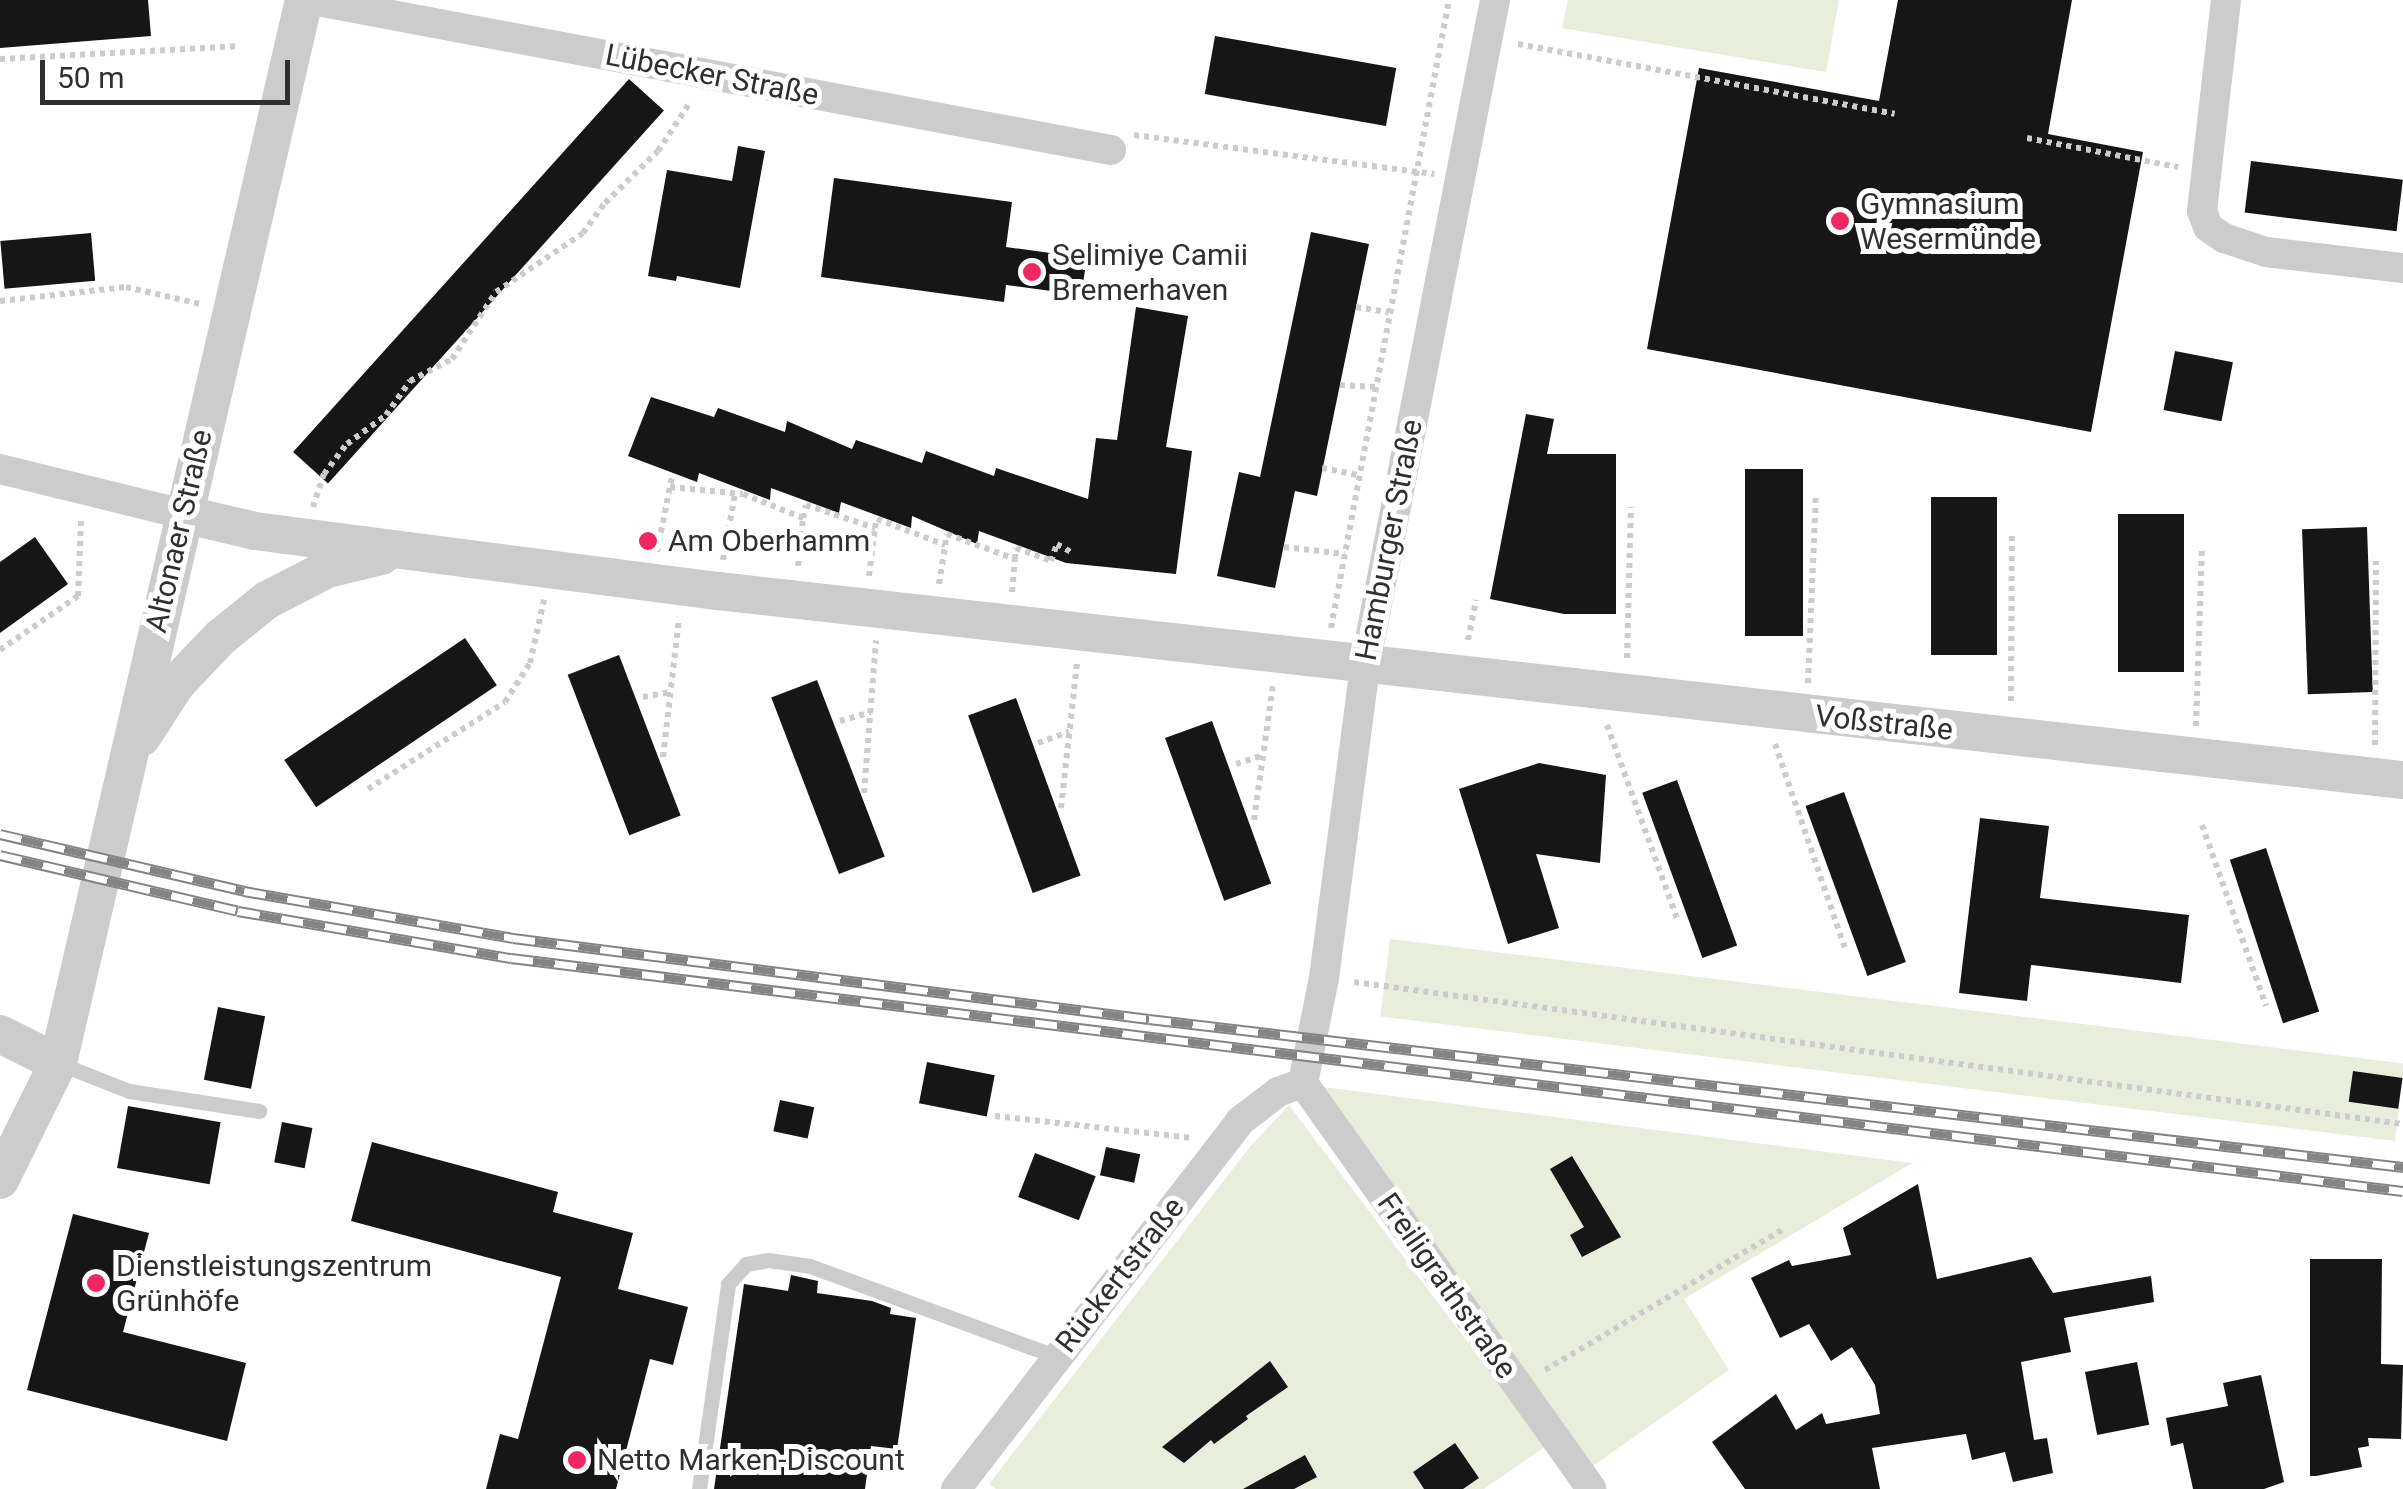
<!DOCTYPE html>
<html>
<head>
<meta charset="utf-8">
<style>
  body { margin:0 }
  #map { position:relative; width:2403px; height:1489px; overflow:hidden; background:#fff; font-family:Roboto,sans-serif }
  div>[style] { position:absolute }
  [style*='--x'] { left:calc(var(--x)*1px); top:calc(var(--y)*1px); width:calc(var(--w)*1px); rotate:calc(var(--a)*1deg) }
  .green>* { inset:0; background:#e9eddc; transform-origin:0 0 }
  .building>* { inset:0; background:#161616; transform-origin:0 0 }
  .path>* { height:6px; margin-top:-3px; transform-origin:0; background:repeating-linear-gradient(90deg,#ccc 0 5px,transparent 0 10px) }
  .service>* { height:15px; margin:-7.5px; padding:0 7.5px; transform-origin:7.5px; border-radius:7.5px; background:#ccc }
  .minor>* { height:30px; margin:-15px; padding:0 15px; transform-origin:15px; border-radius:15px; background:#ccc }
  .tertiary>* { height:38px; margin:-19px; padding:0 19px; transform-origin:19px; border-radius:19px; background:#ccc }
  .rail>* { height:11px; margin-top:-5.5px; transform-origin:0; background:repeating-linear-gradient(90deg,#fff 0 22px,#848484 0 44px); box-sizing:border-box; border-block:2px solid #848484 }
  .dots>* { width:28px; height:28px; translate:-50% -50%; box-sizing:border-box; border:5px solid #fff; border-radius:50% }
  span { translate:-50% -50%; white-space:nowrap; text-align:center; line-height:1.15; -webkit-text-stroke:10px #fff; paint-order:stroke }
  .street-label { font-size:30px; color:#2f2f2f }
  .poi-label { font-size:30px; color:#2f2f2f }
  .left { translate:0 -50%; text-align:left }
  .scale { position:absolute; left:40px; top:60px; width:250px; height:45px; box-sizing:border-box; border:5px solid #2f2f2f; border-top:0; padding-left:12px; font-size:30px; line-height:35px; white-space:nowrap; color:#2f2f2f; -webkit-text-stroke:8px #fff; paint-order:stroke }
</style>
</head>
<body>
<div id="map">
  <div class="green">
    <div style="clip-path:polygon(1568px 0,1839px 0,1826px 72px,1562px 28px)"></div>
    <div style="left:1390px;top:939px;width:1022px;height:78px;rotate:7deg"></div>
    <div style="clip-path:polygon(1323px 1087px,1912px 1163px,1684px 1299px,1729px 1370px,1590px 1468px)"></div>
    <div style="clip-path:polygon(1289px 1105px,1546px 1446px,1484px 1489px,996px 1489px,989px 1484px,1249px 1148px)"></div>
  </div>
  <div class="building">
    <div style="clip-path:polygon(0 0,148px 0,151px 36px,0 48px)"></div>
    <div style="clip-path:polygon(1898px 0,2072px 0,2048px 134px,2143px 152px,2091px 432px,1647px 349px,1699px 68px,1879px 101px)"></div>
    <div style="left:1215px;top:36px;width:184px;height:59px;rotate:10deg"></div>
    <div style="left:629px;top:79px;width:47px;height:502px;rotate:42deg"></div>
    <div style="clip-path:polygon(738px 146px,765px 151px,740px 288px,677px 276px,676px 281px,648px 276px,667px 170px,732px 181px)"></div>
    <div style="left:2251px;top:161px;width:153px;height:52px;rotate:7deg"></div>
    <div style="clip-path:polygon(834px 178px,1012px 202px,1006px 247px,1087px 258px,1081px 295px,1006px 285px,1004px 302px,821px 277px)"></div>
    <div style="clip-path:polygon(1311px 232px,1369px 244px,1317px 496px,1295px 491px,1275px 588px,1217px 576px,1239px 472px,1260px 477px)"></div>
    <div style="left:91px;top:233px;width:48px;height:91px;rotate:85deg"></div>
    <div style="clip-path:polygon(1136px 307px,1188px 316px,1166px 447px,1192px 451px,1176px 574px,1066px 563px,979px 531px,977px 544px,912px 516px,911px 528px,841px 502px,839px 513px,771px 488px,770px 500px,699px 473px,697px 482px,628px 456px,651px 397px,714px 417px,718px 408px,785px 432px,787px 421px,852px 449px,856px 440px,922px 463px,926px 451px,994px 476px,996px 468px,1088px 499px,1096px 438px,1117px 440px)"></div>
    <div style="left:2175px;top:351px;width:59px;height:60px;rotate:11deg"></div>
    <div style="clip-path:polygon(1526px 414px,1554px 419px,1547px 454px,1616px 454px,1616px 614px,1564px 614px,1490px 599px)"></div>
    <div style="left:1745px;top:469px;width:58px;height:167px"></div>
    <div style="left:1997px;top:497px;width:158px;height:66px;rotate:90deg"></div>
    <div style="left:2118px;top:514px;width:66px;height:158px"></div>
    <div style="left:2367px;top:527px;width:165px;height:65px;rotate:88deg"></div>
    <div style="clip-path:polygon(35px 537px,68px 584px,0 633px,0 562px)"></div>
    <div style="left:465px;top:638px;width:57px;height:218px;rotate:56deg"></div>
    <div style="left:619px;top:655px;width:172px;height:55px;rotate:69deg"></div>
    <div style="left:817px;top:680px;width:189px;height:49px;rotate:69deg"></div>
    <div style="left:1016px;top:698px;width:189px;height:51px;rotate:70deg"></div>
    <div style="left:1212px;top:721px;width:173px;height:50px;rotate:70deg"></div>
    <div style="clip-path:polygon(1539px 763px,1606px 775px,1600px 863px,1536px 854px,1559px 928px,1508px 944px,1459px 789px)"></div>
    <div style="left:1677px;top:780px;width:176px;height:37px;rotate:70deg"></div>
    <div style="left:1844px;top:792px;width:181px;height:41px;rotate:70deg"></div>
    <div style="clip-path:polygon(1980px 818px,2049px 826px,2040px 898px,2189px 915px,2181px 983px,2031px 965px,2027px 1001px,1959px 993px)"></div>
    <div style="left:2266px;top:848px;width:172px;height:38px;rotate:72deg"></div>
    <div style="left:218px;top:1007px;width:48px;height:74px;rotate:11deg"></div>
    <div style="left:927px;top:1062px;width:69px;height:42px;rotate:11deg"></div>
    <div style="left:2353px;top:1071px;width:50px;height:31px;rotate:8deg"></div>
    <div style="left:780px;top:1100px;width:35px;height:32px;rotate:12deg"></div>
    <div style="left:128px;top:1106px;width:94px;height:63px;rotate:10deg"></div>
    <div style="left:282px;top:1122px;width:31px;height:41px;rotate:11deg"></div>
    <div style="clip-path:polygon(372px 1142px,558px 1192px,553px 1212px,633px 1233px,618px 1289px,688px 1307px,673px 1365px,650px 1359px,616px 1489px,486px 1489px,500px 1434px,518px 1439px,561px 1277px,351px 1221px)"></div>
    <div style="left:1106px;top:1147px;width:35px;height:29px;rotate:12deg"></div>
    <div style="left:1035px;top:1153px;width:65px;height:47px;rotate:21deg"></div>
    <div style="clip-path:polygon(1572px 1156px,1621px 1237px,1582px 1257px,1570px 1235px,1584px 1227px,1550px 1169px)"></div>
    <div style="clip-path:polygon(1918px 1184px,1937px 1279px,2031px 1257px,2053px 1293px,2151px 1276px,2154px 1302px,2064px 1318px,2071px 1352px,2021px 1362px,2034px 1440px,2047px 1438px,2053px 1473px,2013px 1482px,2005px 1452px,1972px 1460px,1966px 1434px,1872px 1448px,1880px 1489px,1745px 1489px,1712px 1442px,1776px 1394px,1796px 1430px,1822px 1413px,1826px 1424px,1880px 1414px,1875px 1385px,1852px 1347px,1831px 1361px,1809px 1324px,1780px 1338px,1751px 1278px,1789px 1260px,1792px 1266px,1851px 1255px,1843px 1228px)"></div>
    <div style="clip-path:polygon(73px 1214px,149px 1233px,123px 1332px,246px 1363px,227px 1441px,27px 1390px)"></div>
    <div style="clip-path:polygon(2310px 1259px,2382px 1259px,2381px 1364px,2403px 1365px,2401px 1439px,2368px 1438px,2369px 1446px,2358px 1448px,2362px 1467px,2316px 1476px,2310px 1476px)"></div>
    <div style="clip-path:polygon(791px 1275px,818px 1281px,817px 1293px,872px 1301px,891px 1308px,890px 1314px,916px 1318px,897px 1449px,871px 1446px,865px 1489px,714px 1489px,744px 1284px,788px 1291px)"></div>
    <div style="clip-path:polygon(1270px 1361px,1288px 1387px,1246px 1416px,1248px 1419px,1214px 1444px,1211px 1440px,1184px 1463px,1162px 1447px)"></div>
    <div style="left:2137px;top:1362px;width:64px;height:53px;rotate:79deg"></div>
    <div style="clip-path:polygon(2261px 1375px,2284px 1482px,2264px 1489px,2193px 1489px,2183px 1443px,2171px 1446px,2166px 1418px,2228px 1406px,2223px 1383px)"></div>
    <div style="clip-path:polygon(1455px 1443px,1479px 1478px,1463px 1489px,1424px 1489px,1413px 1472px)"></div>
    <div style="clip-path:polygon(1305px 1455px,1317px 1477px,1294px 1489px,1243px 1489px)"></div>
  </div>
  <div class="path">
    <div style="--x:1518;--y:44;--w:383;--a:10.5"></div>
    <div style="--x:0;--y:59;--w:237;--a:-3.1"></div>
    <div style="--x:1134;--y:135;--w:303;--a:7.4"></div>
    <div style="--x:2027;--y:138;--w:154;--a:10.9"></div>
    <div style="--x:0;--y:301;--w:127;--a:-6.3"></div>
    <div style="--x:126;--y:287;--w:77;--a:12.8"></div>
    <div style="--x:1356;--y:307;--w:33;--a:9"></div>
    <div style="--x:1340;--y:385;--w:36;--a:3"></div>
    <div style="--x:1322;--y:468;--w:38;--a:11"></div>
    <div style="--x:670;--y:487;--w:73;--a:5.5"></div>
    <div style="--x:743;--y:494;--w:65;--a:21.8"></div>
    <div style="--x:803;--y:518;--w:13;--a:-77"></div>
    <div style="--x:806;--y:505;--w:73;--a:18.4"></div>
    <div style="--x:875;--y:528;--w:9;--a:-77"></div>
    <div style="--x:877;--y:519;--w:73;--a:20.9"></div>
    <div style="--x:945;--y:545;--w:11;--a:-80"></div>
    <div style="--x:947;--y:534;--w:72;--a:20.2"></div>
    <div style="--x:1015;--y:559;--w:11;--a:-85"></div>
    <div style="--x:1016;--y:548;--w:37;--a:20"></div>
    <div style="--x:1051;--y:561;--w:18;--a:-71"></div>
    <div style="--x:1057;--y:544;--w:16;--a:30"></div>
    <div style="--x:313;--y:507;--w:35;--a:-72"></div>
    <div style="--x:324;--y:474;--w:38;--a:-53"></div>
    <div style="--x:347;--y:444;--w:49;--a:-36.6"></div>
    <div style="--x:386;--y:415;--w:42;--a:-54.8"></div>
    <div style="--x:410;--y:381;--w:47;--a:-27.6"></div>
    <div style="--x:452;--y:359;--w:80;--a:-56.7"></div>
    <div style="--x:496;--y:292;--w:105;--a:-34.1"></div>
    <div style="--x:583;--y:233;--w:37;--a:-54"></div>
    <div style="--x:605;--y:203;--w:74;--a:-44.5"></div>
    <div style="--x:658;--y:151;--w:60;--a:-56.6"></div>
    <div style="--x:1284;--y:547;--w:61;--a:6.5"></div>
    <div style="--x:657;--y:552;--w:77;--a:-78.8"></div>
    <div style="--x:723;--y:560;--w:67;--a:-79.7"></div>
    <div style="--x:798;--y:566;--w:48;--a:-84.1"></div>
    <div style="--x:869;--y:576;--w:48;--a:-82.9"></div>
    <div style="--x:939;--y:584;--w:39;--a:-81"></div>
    <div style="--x:1012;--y:592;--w:33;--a:-85"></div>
    <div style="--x:1331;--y:628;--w:639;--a:-79.36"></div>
    <div style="--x:1468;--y:640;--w:41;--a:-78.7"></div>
    <div style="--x:0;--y:650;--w:95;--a:-34.7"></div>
    <div style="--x:78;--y:596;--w:75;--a:-87.7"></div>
    <div style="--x:1627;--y:658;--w:151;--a:-88.5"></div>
    <div style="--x:1808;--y:683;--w:188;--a:-87.6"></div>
    <div style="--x:643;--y:697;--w:27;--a:-10"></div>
    <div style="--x:2011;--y:701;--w:165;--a:-89.7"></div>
    <div style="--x:840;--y:721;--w:32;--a:-16"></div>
    <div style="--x:1607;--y:725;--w:208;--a:70.1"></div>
    <div style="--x:2196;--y:726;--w:178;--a:-88.1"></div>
    <div style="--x:1038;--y:743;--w:33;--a:-20"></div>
    <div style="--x:1775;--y:744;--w:216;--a:71.1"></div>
    <div style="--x:2375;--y:745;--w:184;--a:-89.7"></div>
    <div style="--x:663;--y:757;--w:140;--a:-83.4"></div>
    <div style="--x:1236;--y:764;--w:28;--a:-18"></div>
    <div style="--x:368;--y:789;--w:162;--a:-32.4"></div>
    <div style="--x:505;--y:702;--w:46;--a:-57.3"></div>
    <div style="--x:530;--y:663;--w:65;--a:-77.5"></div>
    <div style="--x:864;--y:793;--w:153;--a:-85.5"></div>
    <div style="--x:1061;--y:808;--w:146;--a:-83.7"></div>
    <div style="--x:1254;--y:820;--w:136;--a:-82"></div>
    <div style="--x:2202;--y:825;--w:192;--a:70.5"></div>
    <div style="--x:1354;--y:982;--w:1059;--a:7.71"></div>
    <div style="--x:995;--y:1116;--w:196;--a:6.4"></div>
    <div style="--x:1545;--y:1370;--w:275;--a:-30.6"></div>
  </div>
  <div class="service">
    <div style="--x:58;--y:1063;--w:76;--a:21.5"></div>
    <div style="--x:129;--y:1091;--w:132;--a:8.7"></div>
    <div style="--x:699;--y:1489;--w:207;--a:-81.9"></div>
    <div style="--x:728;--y:1284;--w:27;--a:-48"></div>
    <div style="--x:746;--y:1264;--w:22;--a:-10"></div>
    <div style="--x:768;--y:1260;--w:42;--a:8.1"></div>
    <div style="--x:810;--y:1266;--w:263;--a:20.2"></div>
  </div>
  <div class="minor">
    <div style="--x:312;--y:0;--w:813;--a:10.63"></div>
    <div style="--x:2226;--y:0;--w:212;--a:96.5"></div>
    <div style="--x:2202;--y:211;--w:17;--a:69"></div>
    <div style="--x:2208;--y:227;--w:19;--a:35"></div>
    <div style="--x:2224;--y:238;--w:44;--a:18.4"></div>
    <div style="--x:2266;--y:252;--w:138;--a:6.7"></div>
    <div style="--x:0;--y:469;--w:188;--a:13.8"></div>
    <div style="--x:1303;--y:1083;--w:107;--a:-78.7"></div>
    <div style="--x:1324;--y:978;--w:316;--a:-82.5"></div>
    <div style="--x:1365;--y:665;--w:678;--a:-78.94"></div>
    <div style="--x:1303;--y:1083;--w:498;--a:54.6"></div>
    <div style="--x:956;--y:1489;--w:465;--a:-52.3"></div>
    <div style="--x:1240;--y:1121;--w:48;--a:-37.3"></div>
    <div style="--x:1278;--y:1092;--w:27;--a:-20"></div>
  </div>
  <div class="tertiary">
    <div style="--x:183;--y:514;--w:74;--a:13.3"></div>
    <div style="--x:255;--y:531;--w:467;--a:7.4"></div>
    <div style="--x:718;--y:591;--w:1696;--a:6.4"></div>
    <div style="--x:142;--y:737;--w:64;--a:-57.1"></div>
    <div style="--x:177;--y:683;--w:64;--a:-46.3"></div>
    <div style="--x:221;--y:637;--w:59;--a:-38.8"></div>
    <div style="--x:267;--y:600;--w:68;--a:-27.3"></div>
    <div style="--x:327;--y:569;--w:56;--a:-13.5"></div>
    <div style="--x:0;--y:1034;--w:65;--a:26.6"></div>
    <div style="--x:0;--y:1180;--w:131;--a:-63.6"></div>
    <div style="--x:58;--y:1063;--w:1091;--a:-76.97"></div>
  </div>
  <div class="rail">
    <div style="--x:0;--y:834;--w:251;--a:13.1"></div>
    <div style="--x:244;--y:891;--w:273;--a:9.9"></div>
    <div style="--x:513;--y:938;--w:641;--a:7.26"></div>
    <div style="--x:1149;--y:1019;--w:1263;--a:6.73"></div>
    <div style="--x:0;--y:855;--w:244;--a:13.2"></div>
    <div style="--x:238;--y:911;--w:277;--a:9.8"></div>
    <div style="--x:511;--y:958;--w:1906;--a:7.02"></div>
  </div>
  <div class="dots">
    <div style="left:1840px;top:221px;background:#f02763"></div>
    <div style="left:1032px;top:272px;background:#f02763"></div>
    <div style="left:648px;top:541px;background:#f02763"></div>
    <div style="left:96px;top:1283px;background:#f02763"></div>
    <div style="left:577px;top:1460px;background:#f02763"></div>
  </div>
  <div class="street-label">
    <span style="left:712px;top:75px;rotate:11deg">Lübecker Straße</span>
    <span style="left:179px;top:531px;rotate:-77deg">Altonaer Straße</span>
    <span style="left:1389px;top:540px;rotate:-79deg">Hamburger Straße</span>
    <span style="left:1884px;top:723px;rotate:6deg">Voßstraße</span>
    <span style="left:1120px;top:1275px;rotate:-52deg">Rückertstraße</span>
    <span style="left:1447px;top:1286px;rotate:55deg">Freiligrathstraße</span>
  </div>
  <div class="poi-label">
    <span class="left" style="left:1860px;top:221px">Gymnasium<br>Wesermünde</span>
    <span class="left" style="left:1052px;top:272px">Selimiye Camii<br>Bremerhaven</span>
    <span class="left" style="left:668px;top:541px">Am Oberhamm</span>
    <span class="left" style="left:116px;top:1283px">Dienstleistungszentrum<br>Grünhöfe</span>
    <span class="left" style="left:597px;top:1460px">Netto Marken-Discount</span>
  </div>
  <div class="scale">50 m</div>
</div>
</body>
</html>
